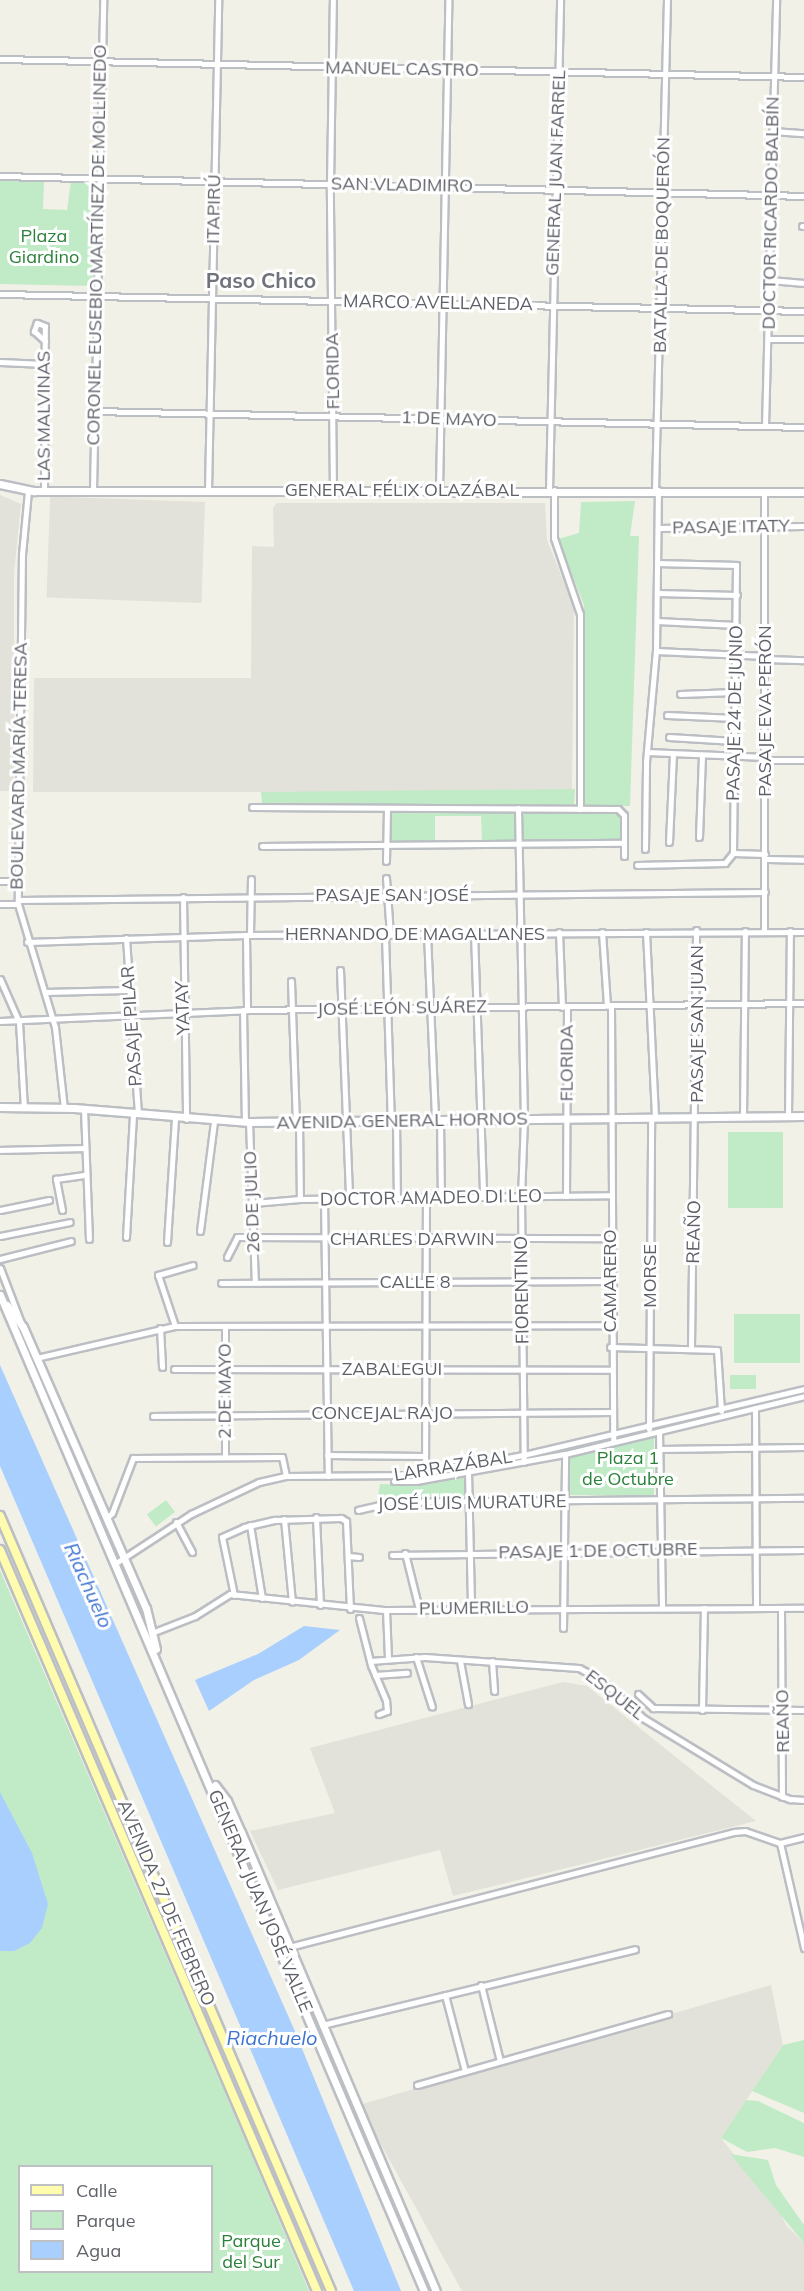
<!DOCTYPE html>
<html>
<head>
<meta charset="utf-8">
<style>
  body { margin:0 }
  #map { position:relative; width:804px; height:2291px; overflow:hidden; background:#f2f1e7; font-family:Mulish,sans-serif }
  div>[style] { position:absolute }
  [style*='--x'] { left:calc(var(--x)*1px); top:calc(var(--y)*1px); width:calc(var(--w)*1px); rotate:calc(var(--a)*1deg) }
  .industrial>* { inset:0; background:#e2e2db; transform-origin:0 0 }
  .green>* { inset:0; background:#c1ebc6; transform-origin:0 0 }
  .water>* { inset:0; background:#a9cfff }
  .roads { filter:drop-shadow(2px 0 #bbbec3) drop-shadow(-2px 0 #bbbec3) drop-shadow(0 2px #bbbec3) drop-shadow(0 -2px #bbbec3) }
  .street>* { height:5px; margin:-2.5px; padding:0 2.5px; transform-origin:2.5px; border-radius:2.5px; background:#fff }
  .secondary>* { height:7px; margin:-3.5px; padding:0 3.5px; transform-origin:3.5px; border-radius:3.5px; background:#fff }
  .primary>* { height:8px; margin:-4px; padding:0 4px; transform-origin:4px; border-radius:4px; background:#fffcae }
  span { translate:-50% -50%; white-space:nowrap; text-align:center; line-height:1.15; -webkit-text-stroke:6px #fff; paint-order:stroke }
  .street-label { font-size:18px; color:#5e6168 }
  .park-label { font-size:18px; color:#2b813a }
  .water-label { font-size:20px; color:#3e74d0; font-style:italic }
  .quarter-label { font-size:21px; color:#6f737b; font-weight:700 }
  .legend { position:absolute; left:18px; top:2165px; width:195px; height:108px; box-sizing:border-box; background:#fff; border:2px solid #bfc0c3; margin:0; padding:8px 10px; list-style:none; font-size:18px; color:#5e6168 }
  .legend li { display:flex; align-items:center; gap:12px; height:30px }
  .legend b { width:30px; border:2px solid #bfc0c3 }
</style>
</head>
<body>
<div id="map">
  <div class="industrial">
    <div style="clip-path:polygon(0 495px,21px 504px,14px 573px,14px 791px,0 791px)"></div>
    <div style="left:205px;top:502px;width:101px;height:155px;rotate:92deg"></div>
    <div style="clip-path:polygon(277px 503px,545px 503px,547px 540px,574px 607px,572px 792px,33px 792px,34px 678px,251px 678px,252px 546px,274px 547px,273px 508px)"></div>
    <div style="clip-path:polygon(563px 1682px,587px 1686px,756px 1821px,453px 1896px,440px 1850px,278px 1890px,250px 1831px,335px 1813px,310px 1748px)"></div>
    <div style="clip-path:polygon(771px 1985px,783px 2045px,721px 2138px,781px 2214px,786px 2225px,804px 2243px,804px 2291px,462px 2291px,359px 2105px)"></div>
  </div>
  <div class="green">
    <div style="clip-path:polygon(0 180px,44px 181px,43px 209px,67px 210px,71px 181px,96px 182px,93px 286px,0 284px)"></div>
    <div style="clip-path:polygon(635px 501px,630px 536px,639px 536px,630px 806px,584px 806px,584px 605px,558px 539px,579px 533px,581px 502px)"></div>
    <div style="clip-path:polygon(575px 789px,574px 806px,262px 804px,261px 792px)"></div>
    <div style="clip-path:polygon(391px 811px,514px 811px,514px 841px,482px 841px,481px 816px,435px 816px,435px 842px,391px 842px)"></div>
    <div style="clip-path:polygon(616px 811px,621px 815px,621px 840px,521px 841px,521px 817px,527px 812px)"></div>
    <div style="left:783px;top:1132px;width:76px;height:55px;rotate:90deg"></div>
    <div style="left:734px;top:1314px;width:66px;height:49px"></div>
    <div style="left:730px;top:1375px;width:26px;height:14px"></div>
    <div style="clip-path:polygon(654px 1437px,654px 1496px,567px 1495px,567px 1455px)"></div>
    <div style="clip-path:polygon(464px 1478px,465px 1499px,377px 1501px,380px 1484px,424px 1485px)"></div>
    <div style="left:166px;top:1500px;width:15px;height:24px;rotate:53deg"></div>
    <div style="clip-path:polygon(evenodd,0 1570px,246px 2142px,309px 2291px,0 2291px,0 1570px,20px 2166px,212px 2166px,212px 2272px,20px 2272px,20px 2166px)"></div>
    <div style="clip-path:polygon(804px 2040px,804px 2113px,752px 2091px,783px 2045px)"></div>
    <div style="clip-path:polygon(746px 2100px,758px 2101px,804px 2123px,804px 2157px,775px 2148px,747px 2152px,721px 2138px)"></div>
    <div style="clip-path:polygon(730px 2154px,768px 2160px,776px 2185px,804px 2225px,804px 2243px)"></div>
  </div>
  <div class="water">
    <div style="clip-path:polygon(0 1365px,294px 2029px,401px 2291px,354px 2291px,0 1466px)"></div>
    <div style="clip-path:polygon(304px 1626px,340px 1630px,299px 1660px,254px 1680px,209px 1711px,195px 1680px,258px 1654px)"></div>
    <div style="clip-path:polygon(0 1792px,32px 1853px,48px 1904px,42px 1928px,30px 1943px,14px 1951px,0 1951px)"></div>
  </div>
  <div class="roads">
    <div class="street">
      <div style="--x:0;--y:59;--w:804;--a:1.28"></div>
      <div style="--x:772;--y:131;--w:32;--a:4"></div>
      <div style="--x:0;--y:176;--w:804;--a:1.42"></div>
      <div style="--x:802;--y:226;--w:2;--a:0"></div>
      <div style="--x:770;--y:280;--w:34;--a:5"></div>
      <div style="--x:0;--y:294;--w:804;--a:1.21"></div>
      <div style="--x:768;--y:339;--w:36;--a:0"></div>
      <div style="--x:0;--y:362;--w:45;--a:2.5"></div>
      <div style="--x:94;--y:411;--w:710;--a:1.29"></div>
      <div style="--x:765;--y:426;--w:426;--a:-88.5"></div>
      <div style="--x:93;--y:490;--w:490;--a:-88.8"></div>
      <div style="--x:208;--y:490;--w:490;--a:-88.8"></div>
      <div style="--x:439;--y:490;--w:490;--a:-88.9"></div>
      <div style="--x:549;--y:490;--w:490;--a:-88.7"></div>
      <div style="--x:554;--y:490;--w:48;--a:90"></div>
      <div style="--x:554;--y:538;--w:80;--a:71.1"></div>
      <div style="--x:580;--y:614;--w:195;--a:90"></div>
      <div style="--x:655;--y:490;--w:490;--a:-88.6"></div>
      <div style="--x:28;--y:491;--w:63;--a:95.4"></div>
      <div style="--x:22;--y:554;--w:350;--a:90.7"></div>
      <div style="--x:18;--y:904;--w:128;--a:73.3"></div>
      <div style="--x:55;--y:1027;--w:81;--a:83.7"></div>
      <div style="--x:44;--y:491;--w:165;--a:-89.7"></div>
      <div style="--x:45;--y:326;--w:9;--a:-159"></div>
      <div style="--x:37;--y:323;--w:9;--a:111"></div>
      <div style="--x:34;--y:331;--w:15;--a:42"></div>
      <div style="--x:333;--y:491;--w:307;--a:-90.6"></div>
      <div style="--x:330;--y:184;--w:184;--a:-89.1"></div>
      <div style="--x:658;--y:528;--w:146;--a:-0.8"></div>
      <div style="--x:657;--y:593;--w:80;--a:1.4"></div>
      <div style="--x:657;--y:621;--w:79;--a:2.9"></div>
      <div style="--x:656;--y:651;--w:110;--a:2.6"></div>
      <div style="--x:766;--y:659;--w:38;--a:2"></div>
      <div style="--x:680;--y:694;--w:55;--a:-2.1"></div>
      <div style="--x:667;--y:715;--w:68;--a:2.5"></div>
      <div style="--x:669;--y:737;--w:65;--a:3.5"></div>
      <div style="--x:647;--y:752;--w:119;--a:2.4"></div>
      <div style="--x:765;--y:760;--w:39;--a:0"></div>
      <div style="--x:252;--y:807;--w:366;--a:0.3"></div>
      <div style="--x:618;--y:809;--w:8;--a:45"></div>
      <div style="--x:624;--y:815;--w:41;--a:90"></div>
      <div style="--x:518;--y:808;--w:311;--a:88.9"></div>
      <div style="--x:524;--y:1119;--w:78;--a:92.2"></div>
      <div style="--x:521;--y:1197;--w:265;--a:89.4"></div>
      <div style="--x:699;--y:837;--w:82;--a:-87.9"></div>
      <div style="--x:669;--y:842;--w:88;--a:-87.4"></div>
      <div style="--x:262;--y:846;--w:362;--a:-0.5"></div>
      <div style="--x:645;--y:849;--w:87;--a:-89.3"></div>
      <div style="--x:646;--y:762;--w:111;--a:-84.9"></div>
      <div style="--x:656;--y:651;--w:161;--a:-89.3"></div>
      <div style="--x:733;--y:853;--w:32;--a:2"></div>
      <div style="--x:765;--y:859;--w:39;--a:1"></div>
      <div style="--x:386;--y:861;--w:53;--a:-88.9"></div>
      <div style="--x:637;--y:865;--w:88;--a:-1.3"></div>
      <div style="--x:725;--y:863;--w:13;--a:-51"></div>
      <div style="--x:733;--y:853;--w:288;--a:-89.4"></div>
      <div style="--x:736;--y:565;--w:78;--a:-178.5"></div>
      <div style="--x:386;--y:878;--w:57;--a:86"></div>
      <div style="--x:0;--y:881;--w:17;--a:0"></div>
      <div style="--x:183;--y:897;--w:222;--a:89.2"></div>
      <div style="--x:18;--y:900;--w:747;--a:-0.61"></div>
      <div style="--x:0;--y:904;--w:18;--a:0"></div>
      <div style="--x:764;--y:931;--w:440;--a:-90"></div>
      <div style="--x:559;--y:932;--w:75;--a:87.7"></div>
      <div style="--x:602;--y:932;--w:74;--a:86.1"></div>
      <div style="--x:646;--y:932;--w:186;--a:87.2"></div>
      <div style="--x:474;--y:933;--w:264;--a:88"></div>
      <div style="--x:427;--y:934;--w:186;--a:87.5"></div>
      <div style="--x:246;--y:935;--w:75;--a:89.2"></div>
      <div style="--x:250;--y:935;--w:56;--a:-89"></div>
      <div style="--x:385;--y:935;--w:186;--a:88.2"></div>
      <div style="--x:126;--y:938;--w:176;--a:86.1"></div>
      <div style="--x:27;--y:942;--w:219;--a:-1.8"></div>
      <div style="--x:246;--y:935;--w:558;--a:-0.31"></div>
      <div style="--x:340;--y:970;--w:228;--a:87.7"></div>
      <div style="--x:0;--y:979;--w:47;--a:66.2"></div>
      <div style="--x:19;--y:1022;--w:86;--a:86.7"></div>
      <div style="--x:291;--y:981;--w:141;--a:88"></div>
      <div style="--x:45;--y:992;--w:83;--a:-1.4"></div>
      <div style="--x:611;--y:1006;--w:436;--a:89.7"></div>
      <div style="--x:243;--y:1010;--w:112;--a:89"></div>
      <div style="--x:0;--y:1021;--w:247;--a:-2.5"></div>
      <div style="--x:247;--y:1010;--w:557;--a:-0.72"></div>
      <div style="--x:84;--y:1109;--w:130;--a:87.8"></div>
      <div style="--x:743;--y:1116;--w:185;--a:-89.4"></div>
      <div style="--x:788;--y:1116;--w:185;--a:-89.4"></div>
      <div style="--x:440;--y:1120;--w:77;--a:89.3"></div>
      <div style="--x:396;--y:1121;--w:77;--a:89.3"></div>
      <div style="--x:249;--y:1122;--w:160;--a:87.9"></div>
      <div style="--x:299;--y:1122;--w:77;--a:89.3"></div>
      <div style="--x:0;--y:1150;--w:84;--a:-1.4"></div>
      <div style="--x:566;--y:1196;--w:189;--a:-89.7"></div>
      <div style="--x:324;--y:1199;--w:277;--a:89.2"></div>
      <div style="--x:253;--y:1203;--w:47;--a:-4.9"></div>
      <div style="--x:300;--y:1199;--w:310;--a:-0.7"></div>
      <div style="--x:0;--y:1210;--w:50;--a:-11.5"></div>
      <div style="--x:62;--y:1210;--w:32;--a:-101"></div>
      <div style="--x:56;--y:1179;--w:30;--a:-8"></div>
      <div style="--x:200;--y:1231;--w:111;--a:-82.7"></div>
      <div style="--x:0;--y:1236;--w:71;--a:-11.3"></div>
      <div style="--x:126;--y:1237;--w:123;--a:-86.7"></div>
      <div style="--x:167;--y:1242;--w:124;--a:-86.3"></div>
      <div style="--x:227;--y:1257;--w:22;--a:-63"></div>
      <div style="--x:237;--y:1237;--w:373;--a:0.2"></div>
      <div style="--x:0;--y:1259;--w:73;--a:-14.2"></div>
      <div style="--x:0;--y:1268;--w:59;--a:69.1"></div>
      <div style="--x:221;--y:1283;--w:389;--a:-0.3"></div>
      <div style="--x:175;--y:1326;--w:54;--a:-108.4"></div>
      <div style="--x:158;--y:1275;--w:36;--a:-16"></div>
      <div style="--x:225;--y:1326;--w:131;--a:90"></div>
      <div style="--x:160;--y:1328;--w:39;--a:87"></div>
      <div style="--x:691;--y:1346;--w:416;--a:-89.3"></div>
      <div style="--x:610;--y:1347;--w:107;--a:1.6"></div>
      <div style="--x:717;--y:1350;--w:61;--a:86.2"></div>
      <div style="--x:36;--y:1358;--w:143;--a:-13"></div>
      <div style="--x:175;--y:1326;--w:435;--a:-0.1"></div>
      <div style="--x:174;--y:1369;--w:436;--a:0.1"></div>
      <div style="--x:755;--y:1408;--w:200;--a:89.7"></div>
      <div style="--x:153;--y:1416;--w:458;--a:-0.5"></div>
      <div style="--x:649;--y:1429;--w:311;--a:-89.6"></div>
      <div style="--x:659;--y:1432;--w:175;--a:89"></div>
      <div style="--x:660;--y:1449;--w:144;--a:-0.8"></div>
      <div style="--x:327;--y:1455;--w:98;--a:0.6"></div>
      <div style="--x:468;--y:1472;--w:136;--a:88.7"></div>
      <div style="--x:425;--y:1475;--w:277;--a:-89.8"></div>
      <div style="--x:394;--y:1481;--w:22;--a:0"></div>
      <div style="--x:416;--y:1481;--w:151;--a:-10.3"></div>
      <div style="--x:565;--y:1454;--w:246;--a:-13.6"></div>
      <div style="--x:358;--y:1510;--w:36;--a:-13"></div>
      <div style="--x:393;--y:1502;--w:411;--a:-0.6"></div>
      <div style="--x:316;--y:1517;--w:88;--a:87.4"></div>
      <div style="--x:106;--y:1519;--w:8;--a:-45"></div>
      <div style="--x:112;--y:1513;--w:59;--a:-69.1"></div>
      <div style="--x:133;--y:1458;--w:149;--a:-0.4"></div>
      <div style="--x:282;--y:1457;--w:19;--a:78"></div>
      <div style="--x:284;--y:1519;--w:83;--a:84.5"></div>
      <div style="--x:176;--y:1522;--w:34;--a:62"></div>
      <div style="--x:250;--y:1525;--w:74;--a:80.7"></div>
      <div style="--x:405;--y:1553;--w:58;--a:76"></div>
      <div style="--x:392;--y:1555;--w:412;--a:-0.7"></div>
      <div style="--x:348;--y:1556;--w:11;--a:5"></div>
      <div style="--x:116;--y:1563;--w:90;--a:-33.2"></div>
      <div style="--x:191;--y:1514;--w:75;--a:-25.2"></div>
      <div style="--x:259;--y:1482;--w:28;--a:-13"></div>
      <div style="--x:286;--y:1476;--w:129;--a:-0.4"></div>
      <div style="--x:415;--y:1475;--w:110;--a:-10.5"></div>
      <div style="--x:523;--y:1455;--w:289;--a:-13.2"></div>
      <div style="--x:234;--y:1595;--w:59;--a:-101.7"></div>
      <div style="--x:222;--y:1537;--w:24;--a:-24"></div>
      <div style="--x:244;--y:1527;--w:32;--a:-13"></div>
      <div style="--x:275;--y:1520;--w:66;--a:-1.7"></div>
      <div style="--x:341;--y:1518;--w:6;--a:31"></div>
      <div style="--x:346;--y:1521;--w:88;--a:87.4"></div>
      <div style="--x:781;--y:1608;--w:189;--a:89.7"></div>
      <div style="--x:386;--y:1610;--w:48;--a:87.6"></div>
      <div style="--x:359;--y:1618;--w:49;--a:75.7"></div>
      <div style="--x:371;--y:1665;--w:39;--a:67"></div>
      <div style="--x:386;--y:1701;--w:10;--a:84"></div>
      <div style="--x:387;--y:1711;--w:9;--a:159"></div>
      <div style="--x:563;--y:1628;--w:174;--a:-89.3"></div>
      <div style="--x:154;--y:1632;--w:44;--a:-21.3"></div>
      <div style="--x:195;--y:1616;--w:41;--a:-32.2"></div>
      <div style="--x:230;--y:1594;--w:157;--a:5.9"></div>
      <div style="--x:386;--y:1610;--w:418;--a:-0.3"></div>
      <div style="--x:416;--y:1657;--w:52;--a:72.3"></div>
      <div style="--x:370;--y:1661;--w:55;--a:-4.2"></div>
      <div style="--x:425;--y:1657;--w:154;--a:4.1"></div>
      <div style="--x:579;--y:1668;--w:24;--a:28"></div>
      <div style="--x:600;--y:1679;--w:58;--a:42.2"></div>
      <div style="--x:643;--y:1718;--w:129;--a:31.3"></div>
      <div style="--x:753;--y:1785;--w:40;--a:21"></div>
      <div style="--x:790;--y:1799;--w:14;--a:4"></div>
      <div style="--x:460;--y:1661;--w:44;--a:79.5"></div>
      <div style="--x:492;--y:1661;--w:30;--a:86"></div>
      <div style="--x:375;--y:1675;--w:32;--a:-4"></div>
      <div style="--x:638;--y:1694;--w:21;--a:43"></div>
      <div style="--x:653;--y:1708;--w:151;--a:0.8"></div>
      <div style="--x:702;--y:1710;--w:102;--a:-88.9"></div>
      <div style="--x:780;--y:1843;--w:108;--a:77.1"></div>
      <div style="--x:289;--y:1947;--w:460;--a:-14.5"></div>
      <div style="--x:734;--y:1832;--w:11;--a:-5"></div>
      <div style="--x:745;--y:1831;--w:37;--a:19"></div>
      <div style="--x:780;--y:1843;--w:25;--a:-14"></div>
      <div style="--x:481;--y:1985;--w:78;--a:76"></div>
      <div style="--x:445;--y:1995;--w:79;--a:75.3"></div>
      <div style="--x:322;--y:2025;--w:322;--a:-13.6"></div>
      <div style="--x:417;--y:2085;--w:261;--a:-15.8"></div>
    </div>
    <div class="secondary">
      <div style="--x:0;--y:484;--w:35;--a:12"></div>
      <div style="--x:34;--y:491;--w:770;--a:0.07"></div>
      <div style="--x:0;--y:1107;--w:74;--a:0.8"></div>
      <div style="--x:74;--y:1108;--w:176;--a:4.6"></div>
      <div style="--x:249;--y:1122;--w:555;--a:-0.62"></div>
      <div style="--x:0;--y:1295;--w:1082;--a:66.94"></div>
      <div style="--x:7;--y:1305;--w:27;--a:54"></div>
      <div style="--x:23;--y:1327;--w:307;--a:66.4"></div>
      <div style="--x:146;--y:1608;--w:42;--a:76.3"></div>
      <div style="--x:215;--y:1785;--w:20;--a:53"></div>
      <div style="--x:227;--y:1801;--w:34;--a:66"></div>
      <div style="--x:241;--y:1832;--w:499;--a:67"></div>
    </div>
    <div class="primary">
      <div style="--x:0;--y:1516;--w:843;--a:66.87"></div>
      <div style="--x:0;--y:1550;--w:806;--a:66.84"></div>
    </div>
  </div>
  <div class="street-label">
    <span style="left:402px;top:69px;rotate:1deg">MANUEL CASTRO</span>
    <span style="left:556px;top:173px;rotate:-88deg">GENERAL JUAN FARREL</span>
    <span style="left:402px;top:185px;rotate:1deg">SAN VLADIMIRO</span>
    <span style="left:214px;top:209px;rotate:-89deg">ITAPIRÚ</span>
    <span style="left:771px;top:213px;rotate:-89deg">DOCTOR RICARDO BALBÍN</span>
    <span style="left:97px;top:245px;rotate:-89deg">CORONEL EUSEBIO MARTÍNEZ DE MOLLINEDO</span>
    <span style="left:662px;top:245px;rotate:-89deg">BATALLA DE BOQUERÓN</span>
    <span style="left:438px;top:303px;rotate:1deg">MARCO AVELLANEDA</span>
    <span style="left:333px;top:371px;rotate:-91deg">FLORIDA</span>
    <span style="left:44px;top:416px;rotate:-90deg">LAS MALVINAS</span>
    <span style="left:449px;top:419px;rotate:2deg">1 DE MAYO</span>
    <span style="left:402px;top:490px">GENERAL FÉLIX OLAZÁBAL</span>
    <span style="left:731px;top:527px;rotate:-1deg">PASAJE ITATY</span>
    <span style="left:765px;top:711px;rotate:-90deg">PASAJE EVA PERÓN</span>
    <span style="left:735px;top:713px;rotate:-89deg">PASAJE 24 DE JUNIO</span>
    <span style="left:19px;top:766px;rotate:-89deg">BOULEVARD MARÍA TERESA</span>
    <span style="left:392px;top:895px">PASAJE SAN JOSÉ</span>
    <span style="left:415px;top:934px">HERNANDO DE MAGALLANES</span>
    <span style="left:183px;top:1008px;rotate:-92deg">YATAY</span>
    <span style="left:402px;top:1008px;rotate:-1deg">JOSÉ LEÓN SUÁREZ</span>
    <span style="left:697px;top:1024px;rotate:-90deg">PASAJE SAN JUAN</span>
    <span style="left:132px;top:1026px;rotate:-94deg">PASAJE PILAR</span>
    <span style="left:567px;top:1063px;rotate:-90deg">FLORIDA</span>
    <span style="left:402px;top:1121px;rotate:-1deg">AVENIDA GENERAL HORNOS</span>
    <span style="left:431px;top:1198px;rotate:-1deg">DOCTOR AMADEO DI LEO</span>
    <span style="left:252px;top:1202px;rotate:-92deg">26 DE JULIO</span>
    <span style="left:694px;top:1232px;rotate:-89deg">REAÑO</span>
    <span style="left:412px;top:1239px">CHARLES DARWIN</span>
    <span style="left:650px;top:1276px;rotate:-90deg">MORSE</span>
    <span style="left:610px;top:1281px;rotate:-90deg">CAMARERO</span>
    <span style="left:415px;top:1282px">CALLE 8</span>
    <span style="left:522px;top:1290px;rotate:-91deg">FIORENTINO</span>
    <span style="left:392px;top:1369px">ZABALEGUI</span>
    <span style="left:225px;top:1391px;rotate:-90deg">2 DE MAYO</span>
    <span style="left:382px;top:1413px">CONCEJAL RAJO</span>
    <span style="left:453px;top:1466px;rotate:-9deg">LARRAZÁBAL</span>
    <span style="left:472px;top:1503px;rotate:-1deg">JOSÉ LUIS MURATURE</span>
    <span style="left:598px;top:1551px;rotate:-1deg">PASAJE 1 DE OCTUBRE</span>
    <span style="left:474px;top:1608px;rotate:-1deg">PLUMERILLO</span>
    <span style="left:615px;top:1695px;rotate:38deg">ESQUEL</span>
    <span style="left:783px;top:1721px;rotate:-91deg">REAÑO</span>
    <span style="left:260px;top:1901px;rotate:67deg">GENERAL JUAN JOSÉ VALLE</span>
    <span style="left:166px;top:1903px;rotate:67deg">AVENIDA 27 DE FEBRERO</span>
  </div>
  <div class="park-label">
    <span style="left:44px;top:247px">Plaza<br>Giardino</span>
    <span style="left:628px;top:1469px">Plaza 1<br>de Octubre</span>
    <span style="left:251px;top:2252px">Parque<br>del Sur</span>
  </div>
  <div class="water-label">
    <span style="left:89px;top:1585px;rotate:66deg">Riachuelo</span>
    <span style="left:272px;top:2037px">Riachuelo</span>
  </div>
  <div class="quarter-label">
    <span style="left:261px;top:280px">Paso Chico</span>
  </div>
  <ul class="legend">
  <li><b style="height:8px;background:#fffcae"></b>Calle</li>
  <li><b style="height:16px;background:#c1ebc6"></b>Parque</li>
  <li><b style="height:16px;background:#a9cfff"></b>Agua</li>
  </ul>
</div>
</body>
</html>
